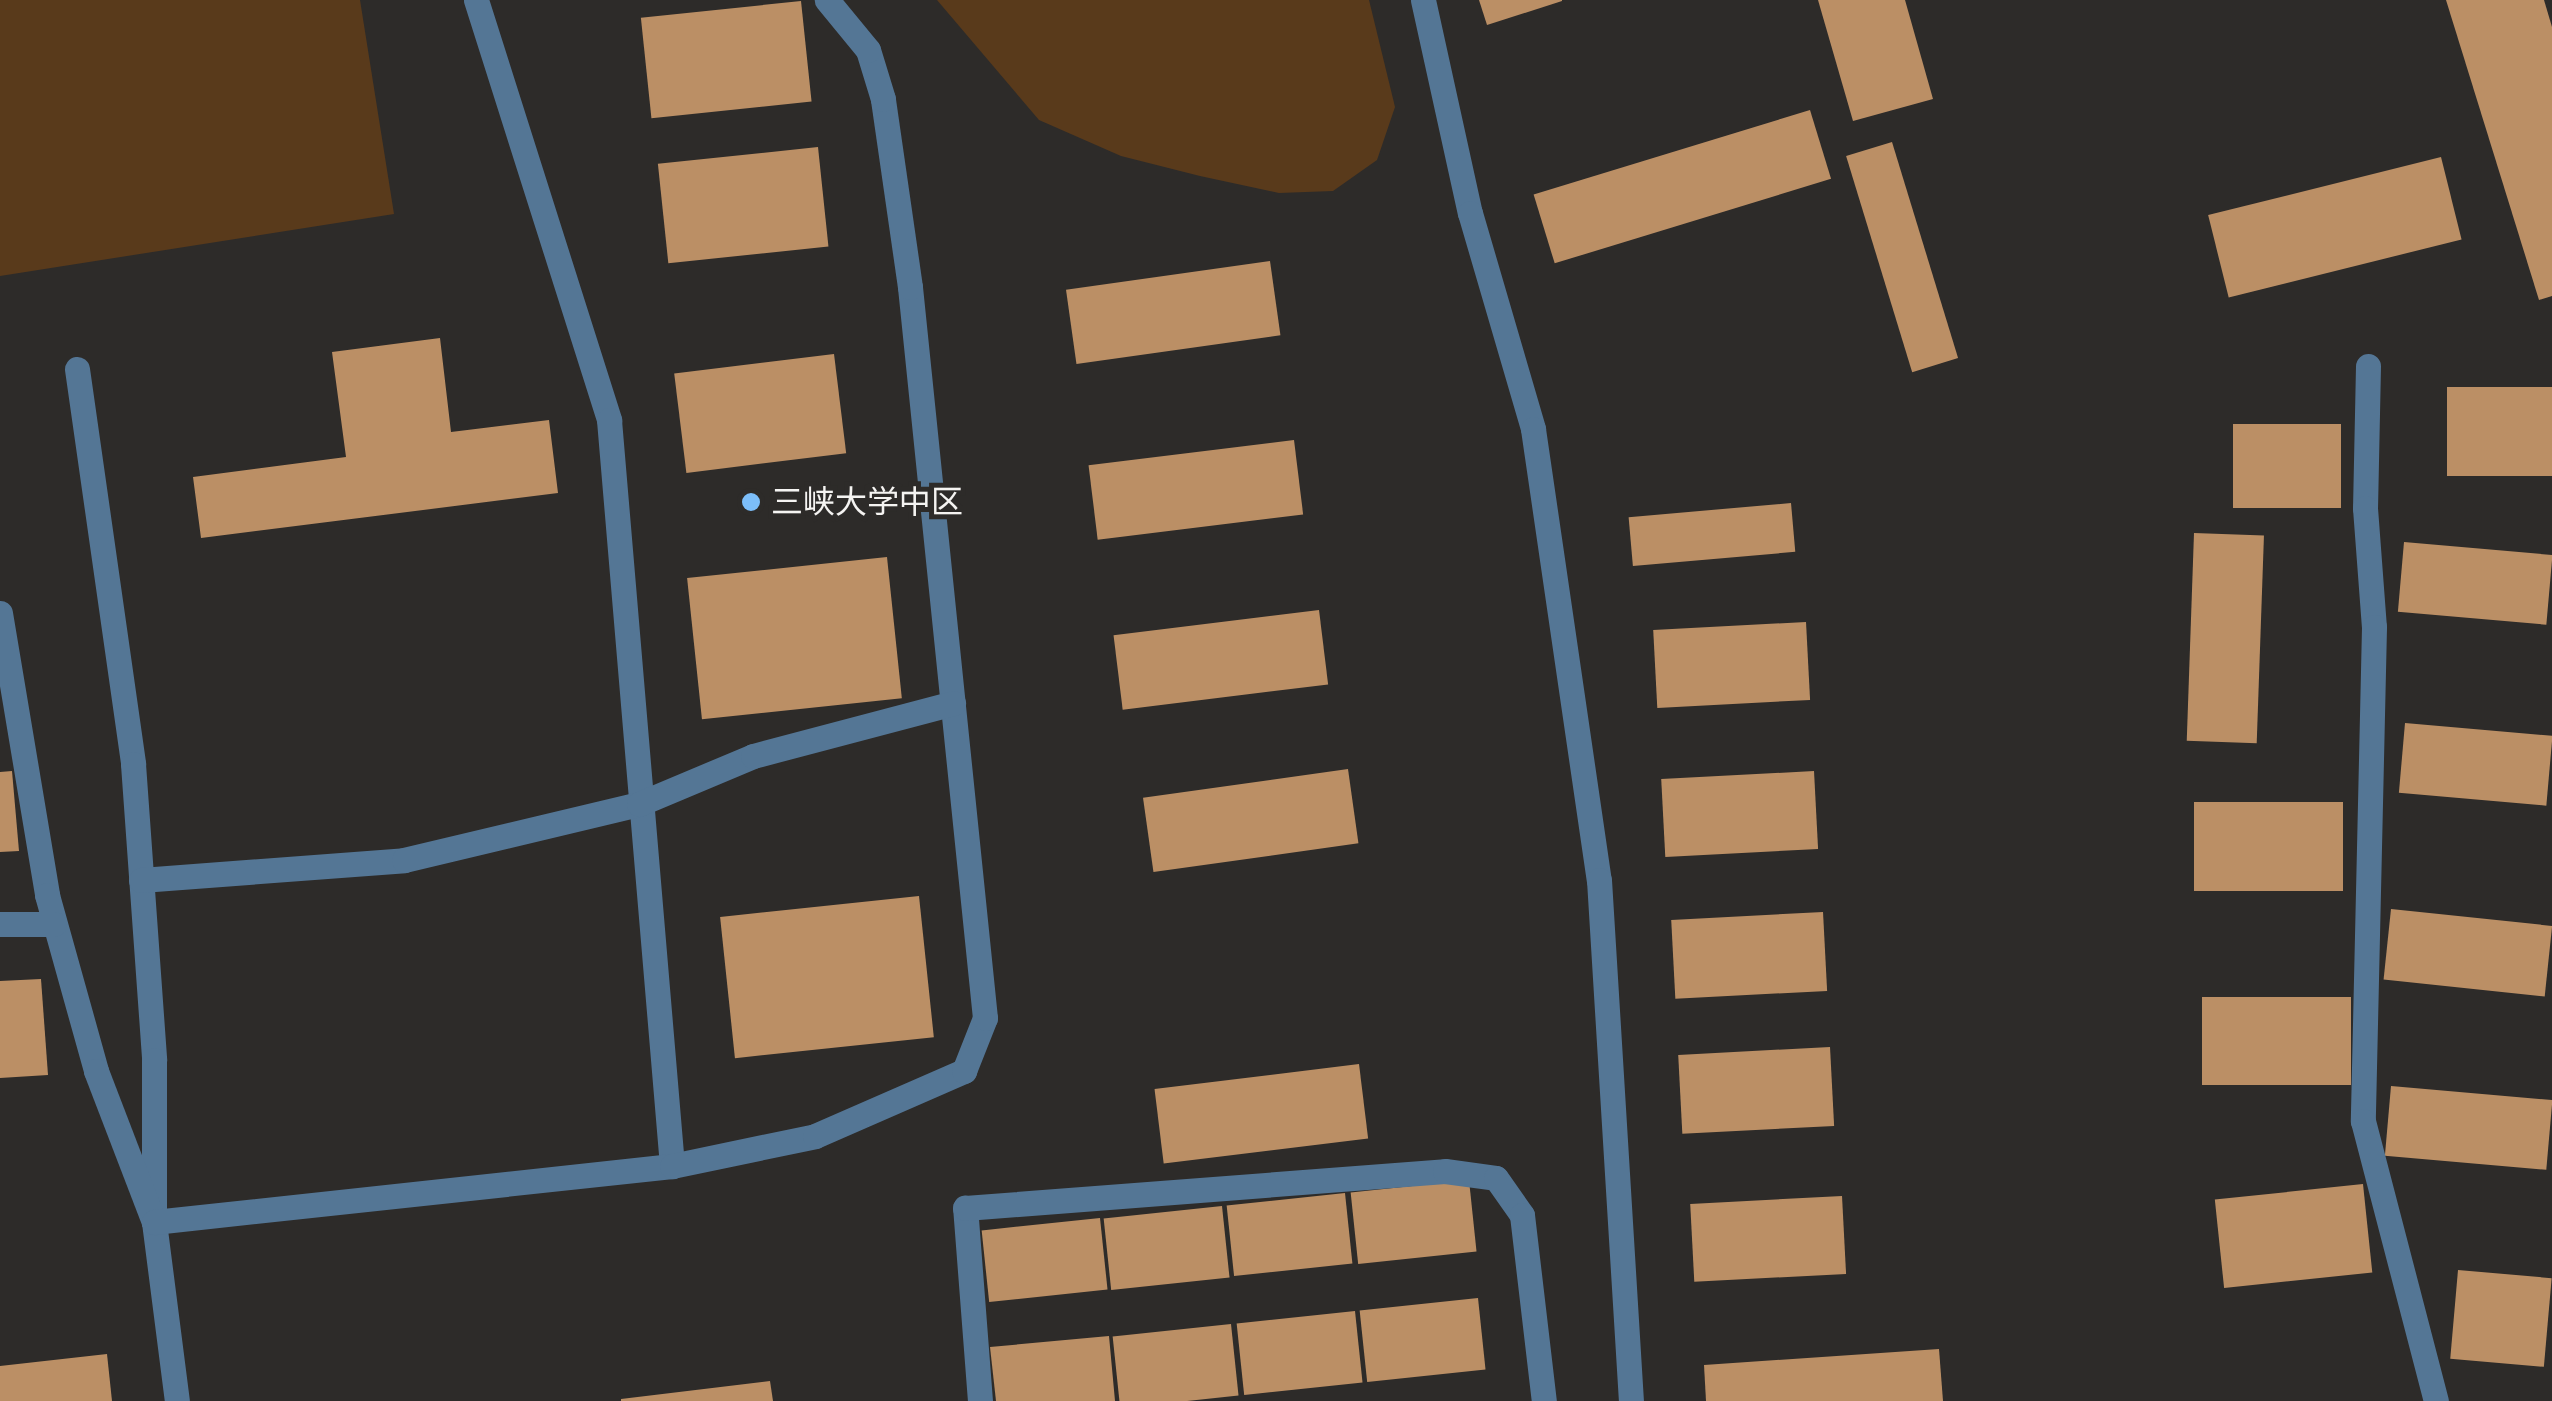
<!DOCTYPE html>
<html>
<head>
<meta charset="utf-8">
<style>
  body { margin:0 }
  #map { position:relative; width:2552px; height:1401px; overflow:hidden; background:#2d2b29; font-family:"Space Grotesk","Noto Sans SC",sans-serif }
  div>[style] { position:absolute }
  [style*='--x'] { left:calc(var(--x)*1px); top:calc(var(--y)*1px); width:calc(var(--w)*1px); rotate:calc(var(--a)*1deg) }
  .green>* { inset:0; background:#593a1b }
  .building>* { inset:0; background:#bb8f65; transform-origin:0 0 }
  .minor>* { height:25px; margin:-12.5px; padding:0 12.5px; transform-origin:12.5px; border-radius:12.5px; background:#547695 }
  .dots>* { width:28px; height:28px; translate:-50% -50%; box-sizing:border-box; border:5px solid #2d2b29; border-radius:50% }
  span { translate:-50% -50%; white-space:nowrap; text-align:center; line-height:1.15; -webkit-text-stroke:10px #2d2b29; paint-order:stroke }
  .poi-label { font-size:32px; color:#f5f4f2 }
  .left { translate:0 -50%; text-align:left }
</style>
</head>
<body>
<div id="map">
  <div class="green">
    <div style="clip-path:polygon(0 0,360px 0,394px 214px,0 276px)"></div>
    <div style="clip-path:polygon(937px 0,1369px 0,1395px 107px,1377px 160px,1333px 191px,1279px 193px,1200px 176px,1121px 156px,1039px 120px)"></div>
  </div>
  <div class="building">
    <div style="clip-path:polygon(1479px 0,1562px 0,1562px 1px,1487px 25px)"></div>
    <div style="clip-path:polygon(1818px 0,1905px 0,1933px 99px,1853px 121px)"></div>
    <div style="clip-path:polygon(2446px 0,2544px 0,2552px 27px,2552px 296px,2539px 300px)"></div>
    <div style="left:801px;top:1px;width:101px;height:161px;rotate:84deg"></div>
    <div style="left:1810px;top:110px;width:72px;height:289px;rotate:73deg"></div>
    <div style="left:1892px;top:142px;width:226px;height:48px;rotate:73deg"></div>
    <div style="left:818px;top:147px;width:100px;height:161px;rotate:84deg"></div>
    <div style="left:2441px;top:157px;width:85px;height:240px;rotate:76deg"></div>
    <div style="left:1270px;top:261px;width:75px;height:206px;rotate:82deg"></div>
    <div style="clip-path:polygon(440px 338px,451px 432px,549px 420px,558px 493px,201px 538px,193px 477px,346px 457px,332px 352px)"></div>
    <div style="left:834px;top:354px;width:100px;height:161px;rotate:83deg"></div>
    <div style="left:2447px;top:387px;width:105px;height:89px"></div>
    <div style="left:2233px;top:424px;width:108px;height:84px"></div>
    <div style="left:1294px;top:440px;width:75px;height:207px;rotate:83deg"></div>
    <div style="left:1791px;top:503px;width:49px;height:163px;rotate:85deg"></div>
    <div style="left:2194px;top:533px;width:70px;height:208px;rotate:2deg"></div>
    <div style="left:2404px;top:542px;width:149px;height:70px;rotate:5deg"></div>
    <div style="left:887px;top:557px;width:142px;height:201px;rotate:84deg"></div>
    <div style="left:1319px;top:610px;width:75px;height:207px;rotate:83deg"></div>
    <div style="left:1806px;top:622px;width:78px;height:153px;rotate:87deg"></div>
    <div style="left:2405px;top:723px;width:148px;height:70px;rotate:5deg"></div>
    <div style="left:1348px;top:769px;width:75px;height:207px;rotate:82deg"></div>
    <div style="clip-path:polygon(12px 771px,19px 851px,0 852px,0 772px)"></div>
    <div style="left:1814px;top:771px;width:78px;height:153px;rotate:87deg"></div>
    <div style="left:2194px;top:802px;width:149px;height:89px"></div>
    <div style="left:919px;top:896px;width:142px;height:200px;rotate:84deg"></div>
    <div style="left:2391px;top:909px;width:162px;height:71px;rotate:6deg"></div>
    <div style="left:1823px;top:912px;width:79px;height:152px;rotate:87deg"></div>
    <div style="clip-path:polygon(41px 979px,48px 1075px,0 1078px,0 981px)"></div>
    <div style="left:2202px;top:997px;width:149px;height:88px"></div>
    <div style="left:1830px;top:1047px;width:79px;height:152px;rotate:87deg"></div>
    <div style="left:1359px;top:1064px;width:75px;height:206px;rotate:83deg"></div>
    <div style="left:2391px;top:1086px;width:162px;height:70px;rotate:5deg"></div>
    <div style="left:1469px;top:1180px;width:72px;height:119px;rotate:84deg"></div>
    <div style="left:2363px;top:1184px;width:89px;height:149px;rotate:84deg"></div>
    <div style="left:1345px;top:1193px;width:71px;height:119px;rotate:84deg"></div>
    <div style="left:1842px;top:1196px;width:78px;height:152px;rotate:87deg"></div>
    <div style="left:1222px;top:1206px;width:72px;height:119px;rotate:84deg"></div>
    <div style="left:1100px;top:1218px;width:72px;height:119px;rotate:84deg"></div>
    <div style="left:2458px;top:1270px;width:94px;height:89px;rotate:5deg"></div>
    <div style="left:1478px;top:1298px;width:72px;height:119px;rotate:84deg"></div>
    <div style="left:1355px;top:1311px;width:72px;height:119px;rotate:84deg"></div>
    <div style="left:1231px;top:1324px;width:72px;height:119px;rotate:84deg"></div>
    <div style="clip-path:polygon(1109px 1336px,1115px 1401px,996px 1401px,990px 1347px)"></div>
    <div style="clip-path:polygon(1939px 1349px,1943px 1401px,1706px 1401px,1704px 1365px)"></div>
    <div style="clip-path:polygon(107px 1354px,112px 1401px,0 1401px,0 1366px)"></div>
    <div style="clip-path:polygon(770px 1381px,773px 1401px,621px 1401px,621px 1399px)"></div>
  </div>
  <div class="minor">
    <div style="--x:476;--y:0;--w:441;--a:72.4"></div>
    <div style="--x:609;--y:420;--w:749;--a:85.17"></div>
    <div style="--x:1423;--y:0;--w:218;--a:77.6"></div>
    <div style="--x:1470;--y:213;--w:225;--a:73.7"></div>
    <div style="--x:1533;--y:429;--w:456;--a:81.7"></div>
    <div style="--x:1599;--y:880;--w:522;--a:86.49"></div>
    <div style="--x:2368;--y:366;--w:142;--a:91.2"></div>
    <div style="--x:2365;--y:508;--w:119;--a:85.7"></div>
    <div style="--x:2374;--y:627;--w:494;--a:91.3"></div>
    <div style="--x:2363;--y:1121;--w:289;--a:75.4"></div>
    <div style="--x:77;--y:369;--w:399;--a:81.9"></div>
    <div style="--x:133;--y:764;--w:297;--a:85.9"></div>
    <div style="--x:154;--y:1060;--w:162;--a:90"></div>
    <div style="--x:154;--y:1222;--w:180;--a:82.7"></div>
    <div style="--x:0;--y:613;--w:286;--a:80.5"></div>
    <div style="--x:47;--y:895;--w:183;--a:74.4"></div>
    <div style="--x:96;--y:1071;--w:162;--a:69"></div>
    <div style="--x:154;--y:1222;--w:521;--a:-6.17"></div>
    <div style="--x:672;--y:1166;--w:146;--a:-11.8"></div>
    <div style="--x:815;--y:1136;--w:163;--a:-23.6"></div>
    <div style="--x:964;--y:1071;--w:57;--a:-68.4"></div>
    <div style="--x:985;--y:1018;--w:735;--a:-95.86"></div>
    <div style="--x:910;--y:287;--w:190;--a:-98.2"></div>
    <div style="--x:883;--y:99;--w:51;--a:-107"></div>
    <div style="--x:868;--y:50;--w:65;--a:-129.4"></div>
    <div style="--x:141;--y:880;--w:264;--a:-4.3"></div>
    <div style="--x:404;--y:860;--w:242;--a:-13.4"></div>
    <div style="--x:639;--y:804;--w:124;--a:-22.8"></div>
    <div style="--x:753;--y:756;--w:207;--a:-14.8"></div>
    <div style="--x:0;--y:924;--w:54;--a:0"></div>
    <div style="--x:980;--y:1401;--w:194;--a:-94.4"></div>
    <div style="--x:965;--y:1208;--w:481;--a:-4.4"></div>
    <div style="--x:1445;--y:1171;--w:51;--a:7.8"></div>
    <div style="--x:1496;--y:1178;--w:45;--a:54.9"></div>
    <div style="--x:1522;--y:1215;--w:187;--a:83.3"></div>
  </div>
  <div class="dots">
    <div style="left:751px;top:502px;background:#7cbef9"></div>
  </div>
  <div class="poi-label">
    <span class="left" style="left:771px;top:502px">三峡大学中区</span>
  </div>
</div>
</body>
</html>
